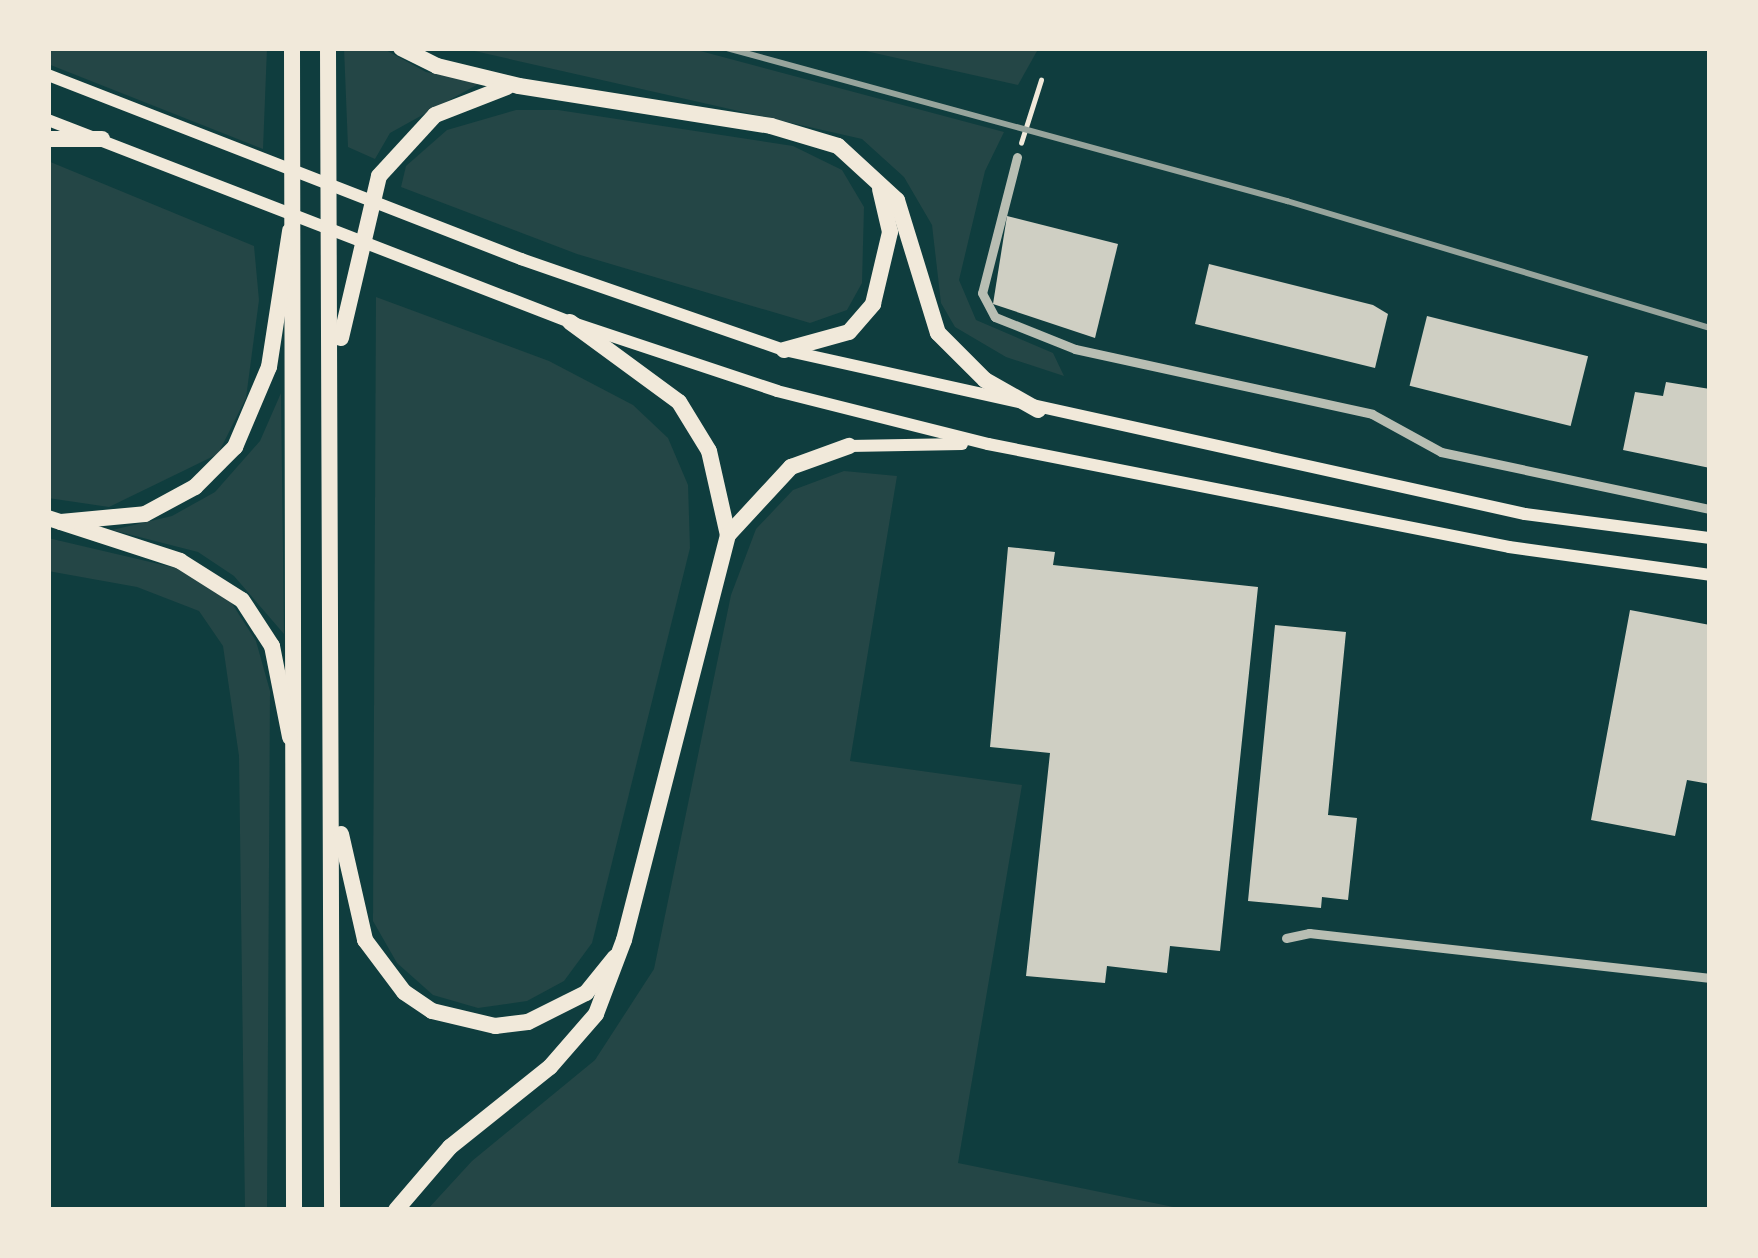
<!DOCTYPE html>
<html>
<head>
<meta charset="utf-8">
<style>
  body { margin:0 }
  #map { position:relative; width:1758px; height:1258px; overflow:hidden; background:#0f3d3e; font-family:"Sofia Sans Condensed",sans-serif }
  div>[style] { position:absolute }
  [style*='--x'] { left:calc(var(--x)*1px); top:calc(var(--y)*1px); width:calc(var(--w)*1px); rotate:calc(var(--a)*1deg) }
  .green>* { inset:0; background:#244646 }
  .building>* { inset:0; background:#cfcfc3; transform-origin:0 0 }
  .path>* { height:4.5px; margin:-2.25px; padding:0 2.25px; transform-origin:2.25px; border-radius:2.25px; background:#f1e9da }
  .minor>* { height:9px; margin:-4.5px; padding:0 4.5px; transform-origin:4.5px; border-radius:4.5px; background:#b8beb3 }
  .secondary>* { height:12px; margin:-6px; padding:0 6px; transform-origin:6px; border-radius:6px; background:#f1e9da }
  .motorway>* { height:16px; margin:-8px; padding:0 8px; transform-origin:8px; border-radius:8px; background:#f1e9da }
  .rail>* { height:6px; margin:-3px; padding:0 3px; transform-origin:3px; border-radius:3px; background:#97a49c }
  span { translate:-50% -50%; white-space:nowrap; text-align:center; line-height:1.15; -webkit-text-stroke:12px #f1e9da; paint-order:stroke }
  .frame { position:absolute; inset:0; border:51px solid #f1e9da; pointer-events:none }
</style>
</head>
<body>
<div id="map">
  <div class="green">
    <div style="clip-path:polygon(48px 48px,267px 48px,263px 149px,48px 64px)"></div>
    <div style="clip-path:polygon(344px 48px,382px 48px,426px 72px,482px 82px,390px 133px,375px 159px,348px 147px)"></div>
    <div style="clip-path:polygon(461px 48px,689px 48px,1004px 132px,985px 171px,959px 280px,976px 320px,1053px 353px,1064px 376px,1006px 357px,955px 327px,941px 303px,932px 225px,904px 177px,862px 139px)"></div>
    <div style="clip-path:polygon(852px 48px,1037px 48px,1037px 51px,1018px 85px)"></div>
    <div style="clip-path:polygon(516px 110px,558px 110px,793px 146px,842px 170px,864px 207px,862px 283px,847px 310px,810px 323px,577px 254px,401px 187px,406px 166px,447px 130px)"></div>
    <div style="clip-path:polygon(48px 161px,254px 246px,259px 300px,246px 398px,218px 454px,109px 507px,48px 498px)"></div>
    <div style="clip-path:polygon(376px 297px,549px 361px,633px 405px,668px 438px,688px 485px,690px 548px,592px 943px,564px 981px,527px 1001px,478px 1008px,433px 995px,397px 963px,373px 921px)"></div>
    <div style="clip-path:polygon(281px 393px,284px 634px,234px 576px,198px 552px,112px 530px,172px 516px,215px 492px,260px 441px)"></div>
    <div style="clip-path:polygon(844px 471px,897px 476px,850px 761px,1022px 785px,958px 1163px,1188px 1210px,427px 1210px,472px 1161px,595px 1060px,654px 969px,731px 595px,756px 529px,793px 490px)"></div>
    <div style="clip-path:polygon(48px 538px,176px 568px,231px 602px,256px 641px,270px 691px,267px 1210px,245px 1210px,239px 756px,223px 646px,199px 611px,137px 587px,48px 571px)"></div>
  </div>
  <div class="building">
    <div style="clip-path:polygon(1007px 216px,1118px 244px,1095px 338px,993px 304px)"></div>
    <div style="clip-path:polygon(1209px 264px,1373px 305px,1388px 314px,1375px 368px,1195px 324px)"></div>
    <div style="left:1427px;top:316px;width:166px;height:72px;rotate:14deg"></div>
    <div style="clip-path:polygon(1666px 382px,1710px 389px,1710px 468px,1623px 450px,1635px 392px,1663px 396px)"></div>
    <div style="clip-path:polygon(1008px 547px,1055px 552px,1053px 565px,1258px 587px,1220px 951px,1170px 946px,1167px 973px,1107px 966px,1105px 983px,1026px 976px,1050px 753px,990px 747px)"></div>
    <div style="clip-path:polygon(1630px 610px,1710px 625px,1710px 784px,1687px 780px,1675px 836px,1591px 820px)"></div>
    <div style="clip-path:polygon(1275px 625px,1346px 632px,1328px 815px,1357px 818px,1348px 900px,1322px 897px,1321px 908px,1248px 901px)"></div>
  </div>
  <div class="path">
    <div style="--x:1021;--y:143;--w:66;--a:-72.4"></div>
  </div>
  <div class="minor">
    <div style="--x:1017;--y:157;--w:140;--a:104.4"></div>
    <div style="--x:982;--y:293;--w:27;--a:62"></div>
    <div style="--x:995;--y:317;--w:86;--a:21.8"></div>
    <div style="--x:1075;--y:349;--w:304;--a:12.3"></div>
    <div style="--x:1372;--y:414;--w:79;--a:28.8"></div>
    <div style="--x:1441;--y:452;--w:275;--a:12"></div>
    <div style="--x:1286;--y:938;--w:24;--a:-12"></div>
    <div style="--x:1309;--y:933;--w:404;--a:6.4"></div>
  </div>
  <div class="secondary">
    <div style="--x:48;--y:75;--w:508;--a:21.26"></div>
    <div style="--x:521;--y:259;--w:278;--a:19.1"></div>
    <div style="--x:784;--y:350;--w:759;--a:12.48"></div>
    <div style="--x:1525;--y:514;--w:187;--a:7.4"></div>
    <div style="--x:48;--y:120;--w:560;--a:21.16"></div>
    <div style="--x:570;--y:322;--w:218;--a:18.4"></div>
    <div style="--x:777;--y:391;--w:218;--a:14.1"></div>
    <div style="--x:988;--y:444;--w:531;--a:11.18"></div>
    <div style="--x:1509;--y:547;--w:203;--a:7.9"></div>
    <div style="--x:849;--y:446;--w:113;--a:-1"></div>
  </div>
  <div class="motorway">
    <div style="--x:292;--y:48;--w:1162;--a:89.9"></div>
    <div style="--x:328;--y:48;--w:1162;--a:89.8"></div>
    <div style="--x:401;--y:48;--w:40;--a:26.6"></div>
    <div style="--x:437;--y:66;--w:84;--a:13.7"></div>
    <div style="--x:519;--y:86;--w:255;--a:9"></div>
    <div style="--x:771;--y:126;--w:70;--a:16.6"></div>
    <div style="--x:838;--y:146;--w:80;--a:42.5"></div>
    <div style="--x:897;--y:200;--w:139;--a:72.9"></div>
    <div style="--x:938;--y:333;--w:66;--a:45"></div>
    <div style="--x:985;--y:380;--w:61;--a:29.5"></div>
    <div style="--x:48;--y:139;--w:54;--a:0"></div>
    <div style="--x:570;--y:322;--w:135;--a:36.3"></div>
    <div style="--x:679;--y:402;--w:57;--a:58.5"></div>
    <div style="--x:709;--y:451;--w:86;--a:77.3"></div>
    <div style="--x:341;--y:338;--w:166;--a:-76.8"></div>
    <div style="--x:379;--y:176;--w:83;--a:-47.4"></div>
    <div style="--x:435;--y:115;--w:77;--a:-21.3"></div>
    <div style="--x:784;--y:350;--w:67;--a:-15.5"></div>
    <div style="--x:849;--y:332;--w:37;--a:-49"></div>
    <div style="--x:873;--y:304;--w:74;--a:-76.7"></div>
    <div style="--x:890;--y:232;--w:44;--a:-103.1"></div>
    <div style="--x:48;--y:518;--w:139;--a:18"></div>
    <div style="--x:180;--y:561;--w:73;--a:32.2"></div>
    <div style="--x:242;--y:600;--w:55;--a:56.9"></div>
    <div style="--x:272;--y:646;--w:93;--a:78.8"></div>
    <div style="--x:61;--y:522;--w:84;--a:-5.4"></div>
    <div style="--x:145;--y:514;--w:57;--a:-28.4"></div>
    <div style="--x:195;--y:487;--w:57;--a:-45"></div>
    <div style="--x:235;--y:447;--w:87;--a:-67"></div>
    <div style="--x:269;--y:367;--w:138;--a:-81.2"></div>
    <div style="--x:341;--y:834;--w:109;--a:77.2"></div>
    <div style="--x:365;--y:940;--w:65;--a:53.1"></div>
    <div style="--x:404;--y:992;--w:34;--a:34"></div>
    <div style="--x:432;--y:1011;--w:65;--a:13.4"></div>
    <div style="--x:495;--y:1026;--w:33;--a:-7"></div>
    <div style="--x:528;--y:1022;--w:65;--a:-26.6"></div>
    <div style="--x:586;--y:993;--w:46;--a:-51.1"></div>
    <div style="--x:396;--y:1210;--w:83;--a:-49.4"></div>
    <div style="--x:450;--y:1147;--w:128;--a:-38.7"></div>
    <div style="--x:550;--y:1067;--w:70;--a:-49"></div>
    <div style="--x:596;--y:1014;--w:79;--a:-69.3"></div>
    <div style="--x:624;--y:940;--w:418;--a:-75.6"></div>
    <div style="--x:728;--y:535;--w:93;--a:-47.2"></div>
    <div style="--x:791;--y:467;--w:62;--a:-19.9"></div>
  </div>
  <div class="rail">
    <div style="--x:727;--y:48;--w:581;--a:15.28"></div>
    <div style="--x:1287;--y:201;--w:442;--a:16.7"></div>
  </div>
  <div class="frame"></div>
</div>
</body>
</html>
